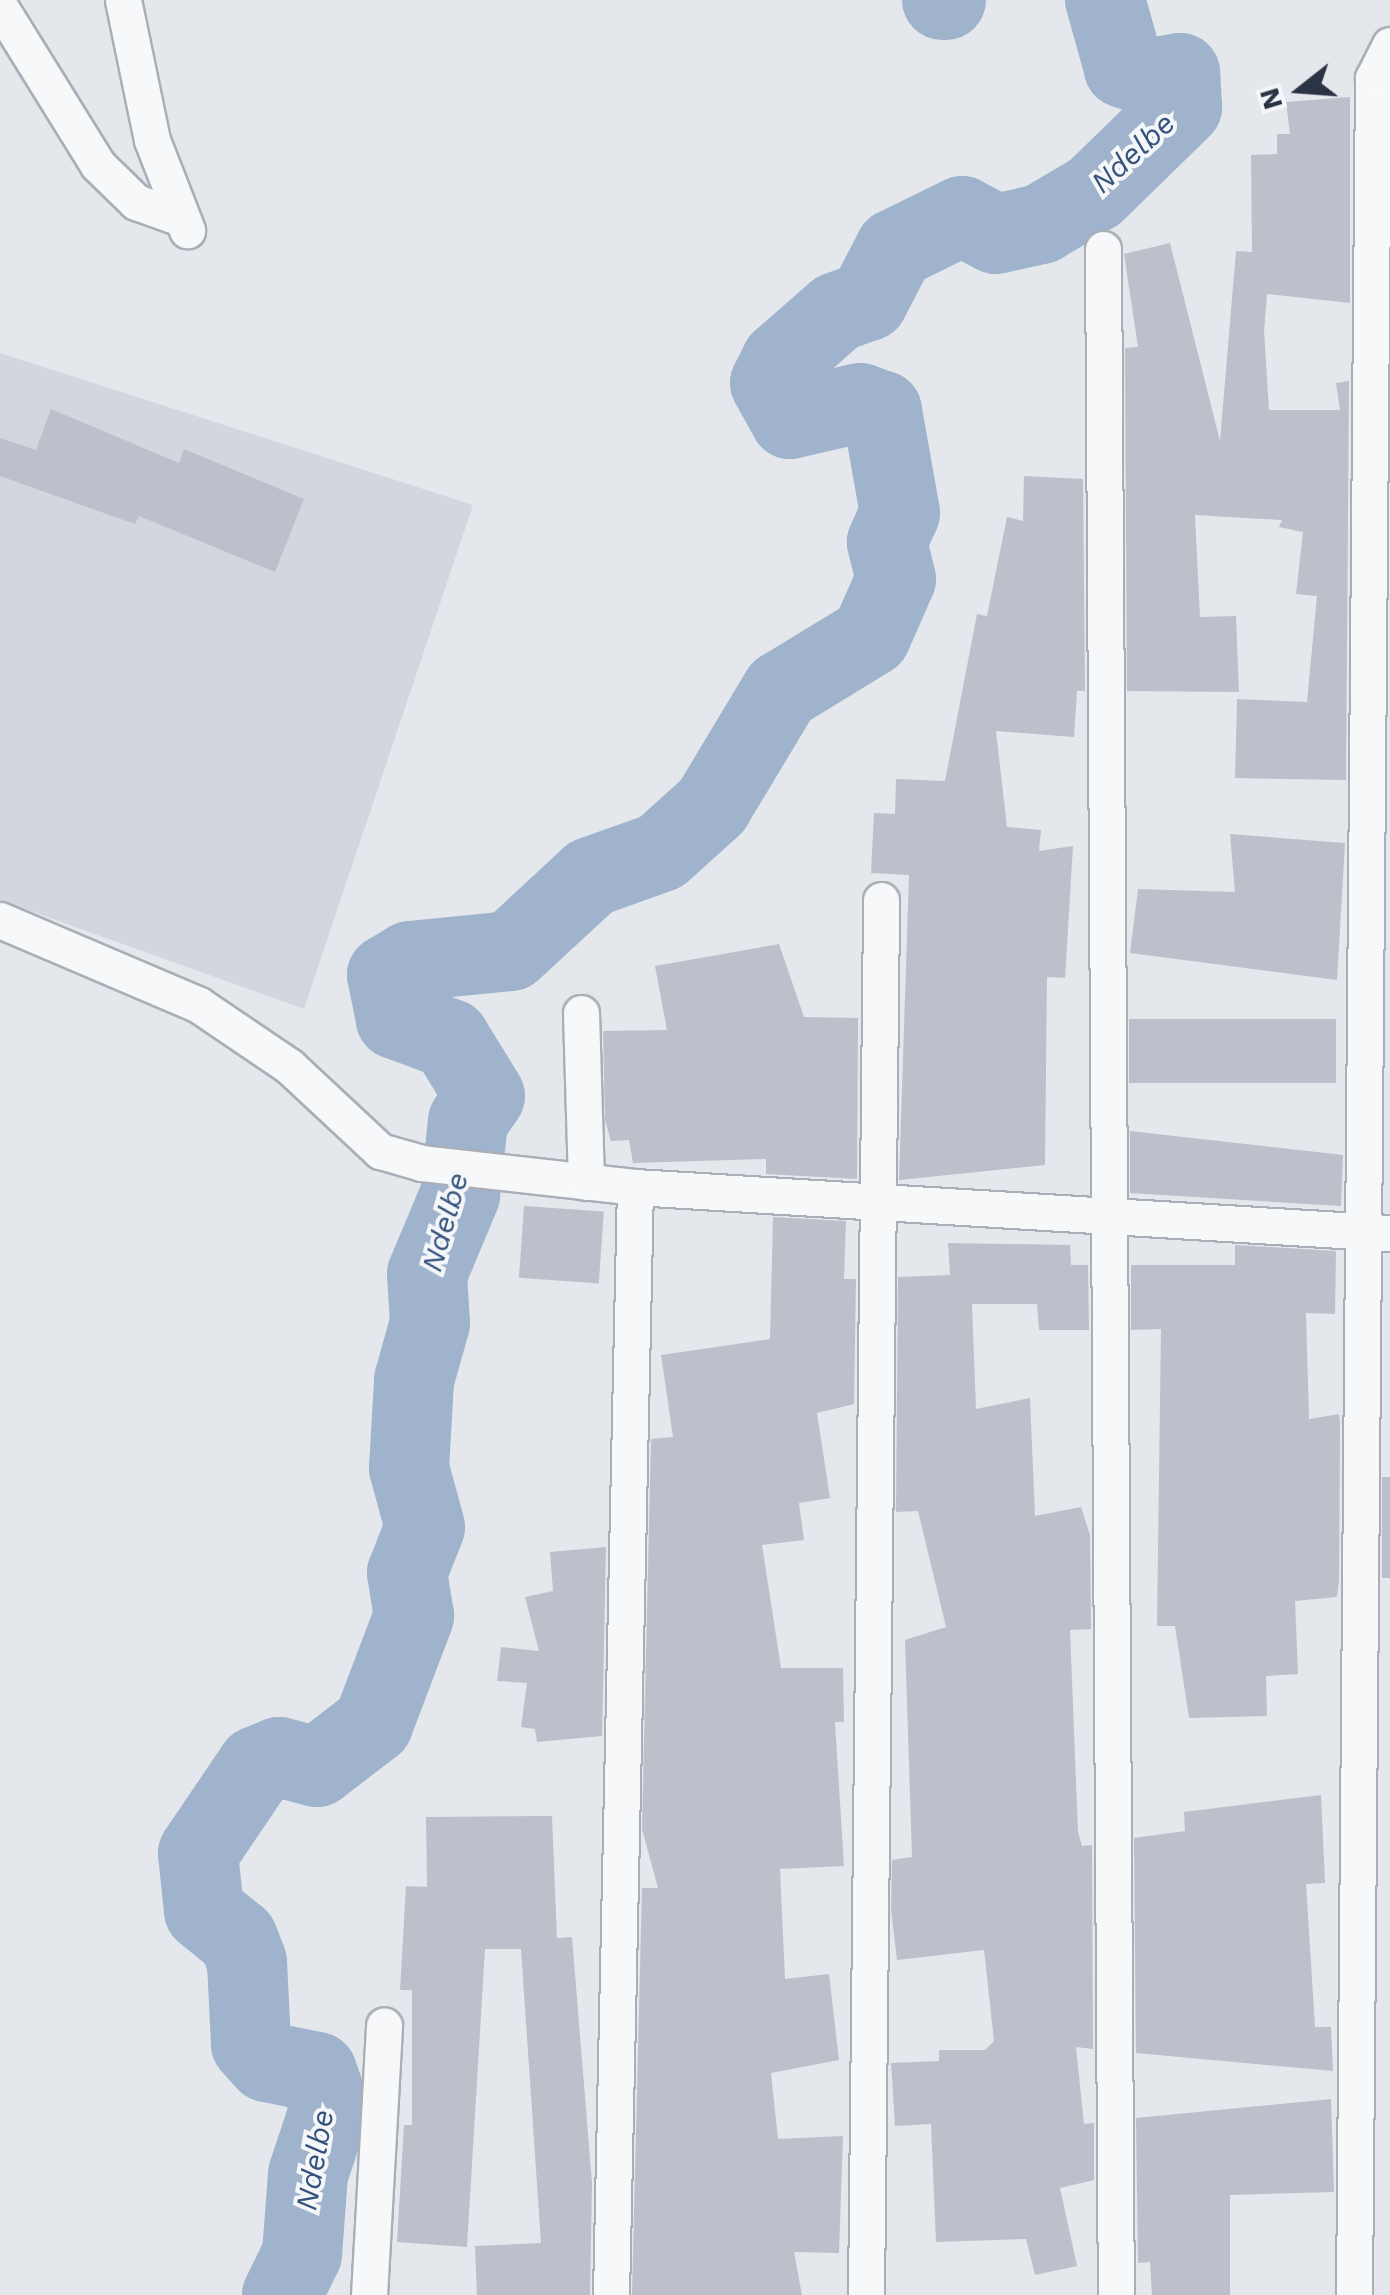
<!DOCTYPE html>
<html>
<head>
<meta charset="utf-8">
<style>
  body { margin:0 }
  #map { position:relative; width:1390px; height:2295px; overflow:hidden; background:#e4e7ec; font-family:"Work Sans",sans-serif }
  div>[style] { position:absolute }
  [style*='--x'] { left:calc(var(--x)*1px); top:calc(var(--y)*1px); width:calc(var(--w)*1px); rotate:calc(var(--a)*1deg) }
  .built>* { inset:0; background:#d2d6de }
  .river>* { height:80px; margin:-40px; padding:0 40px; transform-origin:40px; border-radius:40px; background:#9fb4cc }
  .building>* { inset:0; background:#bbc0ca; transform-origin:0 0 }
  .roads { filter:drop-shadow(2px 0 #a9aeb7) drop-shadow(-2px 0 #a9aeb7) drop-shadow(0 2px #a9aeb7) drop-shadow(0 -2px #a9aeb7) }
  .minor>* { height:35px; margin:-17.5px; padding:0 17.5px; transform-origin:17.5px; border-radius:17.5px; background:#f7f8fa }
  span { translate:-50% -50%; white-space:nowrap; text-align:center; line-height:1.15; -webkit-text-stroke:8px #f4f6f9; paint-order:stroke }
  .water-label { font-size:30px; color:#34527a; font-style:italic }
  .north { position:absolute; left:1250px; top:40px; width:100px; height:100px; -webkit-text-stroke:8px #f4f6f9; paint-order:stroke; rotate:253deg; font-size:28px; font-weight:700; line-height:40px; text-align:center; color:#2b3445 }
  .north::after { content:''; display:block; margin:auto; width:35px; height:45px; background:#2b3445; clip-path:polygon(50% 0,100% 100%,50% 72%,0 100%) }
</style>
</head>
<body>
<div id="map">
  <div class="built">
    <div style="clip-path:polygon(0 353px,473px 505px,304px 1009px,0 900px)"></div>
  </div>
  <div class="river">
    <div style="--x:942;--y:0;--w:4;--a:0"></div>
    <div style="--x:282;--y:2295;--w:46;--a:-64"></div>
    <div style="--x:302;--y:2254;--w:80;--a:-85.7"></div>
    <div style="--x:308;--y:2174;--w:70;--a:-71.6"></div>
    <div style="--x:330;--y:2108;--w:38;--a:-110"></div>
    <div style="--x:317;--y:2072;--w:51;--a:-168.7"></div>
    <div style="--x:267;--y:2062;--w:24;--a:-132"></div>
    <div style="--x:251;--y:2044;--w:82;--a:-92.8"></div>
    <div style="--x:247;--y:1962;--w:25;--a:-111"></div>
    <div style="--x:238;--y:1939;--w:44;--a:-140.5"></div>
    <div style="--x:204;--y:1911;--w:58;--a:-95.9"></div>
    <div style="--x:198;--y:1853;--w:105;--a:-55.9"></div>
    <div style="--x:257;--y:1766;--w:24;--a:-22"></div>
    <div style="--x:279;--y:1757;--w:39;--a:15"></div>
    <div style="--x:317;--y:1767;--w:71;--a:-37.5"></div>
    <div style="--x:373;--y:1724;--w:116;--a:-69.2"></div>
    <div style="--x:414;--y:1616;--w:44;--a:-99.2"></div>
    <div style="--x:407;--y:1573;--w:49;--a:-68.6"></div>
    <div style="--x:425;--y:1527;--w:61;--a:-105.2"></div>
    <div style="--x:409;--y:1468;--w:88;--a:-86.7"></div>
    <div style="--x:414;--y:1380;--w:59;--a:-74.3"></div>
    <div style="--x:430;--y:1323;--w:49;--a:-93.5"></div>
    <div style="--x:427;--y:1274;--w:86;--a:-67.3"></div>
    <div style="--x:460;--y:1195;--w:74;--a:-83.8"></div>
    <div style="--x:468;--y:1121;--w:30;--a:-56"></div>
    <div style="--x:485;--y:1096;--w:67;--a:-121.6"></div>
    <div style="--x:450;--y:1039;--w:58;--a:-159.7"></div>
    <div style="--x:396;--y:1019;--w:45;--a:-101.6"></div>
    <div style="--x:387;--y:975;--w:27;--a:-31"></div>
    <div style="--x:410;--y:961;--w:101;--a:-5.7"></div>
    <div style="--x:511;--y:951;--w:109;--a:-42.8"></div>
    <div style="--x:591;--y:877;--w:74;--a:-19.7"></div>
    <div style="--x:661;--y:852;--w:69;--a:-42"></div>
    <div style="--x:712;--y:806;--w:134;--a:-59"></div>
    <div style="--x:781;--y:691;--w:105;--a:-31.4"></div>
    <div style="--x:871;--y:636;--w:62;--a:-66.3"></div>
    <div style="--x:896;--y:579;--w:38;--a:-104"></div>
    <div style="--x:887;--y:542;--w:32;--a:-66"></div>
    <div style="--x:900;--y:513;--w:104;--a:-100"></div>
    <div style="--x:882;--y:411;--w:23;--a:-160"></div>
    <div style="--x:860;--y:403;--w:72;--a:167.1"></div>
    <div style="--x:790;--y:419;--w:41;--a:-119.1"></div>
    <div style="--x:770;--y:383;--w:25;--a:-63"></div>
    <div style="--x:781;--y:361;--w:74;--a:-41.2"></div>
    <div style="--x:837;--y:312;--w:33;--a:-20"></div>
    <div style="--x:868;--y:301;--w:59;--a:-62.6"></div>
    <div style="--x:895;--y:249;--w:75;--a:-26.2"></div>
    <div style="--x:962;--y:216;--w:38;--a:28"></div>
    <div style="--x:996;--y:234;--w:46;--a:-12.5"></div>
    <div style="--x:1041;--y:224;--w:63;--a:-30.7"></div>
    <div style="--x:1095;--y:192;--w:122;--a:-44.3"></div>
    <div style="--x:1182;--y:107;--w:34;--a:-93"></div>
    <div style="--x:1180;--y:73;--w:27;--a:170"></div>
    <div style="--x:1153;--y:78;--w:31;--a:-161"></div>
    <div style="--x:1124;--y:68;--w:71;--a:-105.6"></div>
  </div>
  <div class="building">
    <div style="clip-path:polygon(1350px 97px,1350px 303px,1267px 294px,1264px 331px,1269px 410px,1340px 410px,1336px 383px,1349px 381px,1346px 780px,1235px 778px,1237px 699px,1307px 702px,1317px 596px,1296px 594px,1303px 532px,1279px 527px,1282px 520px,1195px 515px,1200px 617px,1236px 616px,1239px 692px,1127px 691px,1125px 348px,1138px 347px,1124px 254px,1170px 243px,1220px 441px,1236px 251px,1252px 252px,1251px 155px,1277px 154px,1277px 134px,1290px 134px,1286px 102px)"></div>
    <div style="clip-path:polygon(51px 409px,179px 463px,184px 449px,304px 499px,275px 572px,139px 516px,135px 524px,0 476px,0 438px,36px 450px)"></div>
    <div style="clip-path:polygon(1024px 476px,1083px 479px,1085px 691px,1077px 691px,1074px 737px,996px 731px,1007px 827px,1041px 830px,1039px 851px,1073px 846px,1065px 978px,1047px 977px,1045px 1165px,899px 1180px,909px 875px,871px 873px,874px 813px,895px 814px,896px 779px,945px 781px,977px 614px,987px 616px,1007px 517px,1023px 521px)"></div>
    <div style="clip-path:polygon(1230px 834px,1345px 843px,1337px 980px,1130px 953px,1138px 889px,1235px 892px)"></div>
    <div style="clip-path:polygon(779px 944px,804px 1017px,858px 1018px,857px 1179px,766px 1174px,766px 1159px,633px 1163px,629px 1140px,611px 1141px,605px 1120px,603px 1031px,667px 1030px,655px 966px)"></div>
    <div style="left:1129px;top:1019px;width:207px;height:64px"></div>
    <div style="clip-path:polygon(1130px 1131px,1343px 1155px,1341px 1206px,1130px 1193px)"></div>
    <div style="left:524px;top:1206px;width:80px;height:72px;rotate:4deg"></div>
    <div style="clip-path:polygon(773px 1217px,846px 1221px,844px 1279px,856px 1279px,854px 1404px,817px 1413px,830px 1498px,799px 1503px,804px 1540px,762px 1545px,781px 1668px,843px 1668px,844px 1722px,835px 1722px,844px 1866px,780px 1869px,785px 1979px,829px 1974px,839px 2060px,771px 2073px,778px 2139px,843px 2136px,839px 2253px,794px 2252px,802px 2295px,632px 2295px,642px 1888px,658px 1888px,642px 1829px,651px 1439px,673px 1437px,661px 1355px,770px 1339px)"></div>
    <div style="clip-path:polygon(948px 1243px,1070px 1245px,1071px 1265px,1088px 1265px,1089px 1330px,1039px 1330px,1037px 1304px,972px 1304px,976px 1409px,1030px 1398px,1035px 1516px,1081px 1507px,1090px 1535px,1091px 1629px,1070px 1630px,1078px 1832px,1082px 1846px,1092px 1845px,1093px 2049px,1076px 2047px,1084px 2124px,1094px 2123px,1094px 2180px,1060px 2188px,1077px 2266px,1035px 2275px,1026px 2239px,936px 2242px,931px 2124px,895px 2126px,891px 2063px,939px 2061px,939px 2050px,985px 2050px,994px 2041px,984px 1950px,897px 1960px,891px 1909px,892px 1860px,912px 1857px,905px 1640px,946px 1627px,918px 1511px,896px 1512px,898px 1277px,950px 1275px)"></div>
    <div style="clip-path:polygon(1235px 1245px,1336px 1251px,1335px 1314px,1306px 1313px,1309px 1419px,1339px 1414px,1340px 1423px,1339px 1580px,1337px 1597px,1295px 1601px,1298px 1674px,1266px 1676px,1267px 1716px,1189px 1718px,1175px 1626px,1157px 1626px,1161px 1329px,1131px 1330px,1131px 1265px,1235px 1265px)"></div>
    <div style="left:1390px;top:1477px;width:101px;height:8px;rotate:90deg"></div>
    <div style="clip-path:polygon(606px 1547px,602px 1736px,537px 1742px,535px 1729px,521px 1727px,527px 1683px,497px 1681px,501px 1647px,539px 1651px,525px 1597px,553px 1591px,550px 1552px)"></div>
    <div style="clip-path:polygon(1321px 1795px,1325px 1883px,1306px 1884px,1315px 2027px,1331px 2027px,1333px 2071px,1136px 2053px,1134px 1838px,1185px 1831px,1184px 1812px)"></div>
    <div style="clip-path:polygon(552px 1816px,557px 1938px,572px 1937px,592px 2183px,590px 2295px,477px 2295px,475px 2246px,541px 2243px,521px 1949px,485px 1949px,467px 2247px,397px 2242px,404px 2125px,412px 2125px,412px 1990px,400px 1990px,406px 1886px,427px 1887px,426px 1817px)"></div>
    <div style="clip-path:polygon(1331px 2099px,1334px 2192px,1230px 2195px,1230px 2295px,1152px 2295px,1150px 2262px,1138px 2263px,1136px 2118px)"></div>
  </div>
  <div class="roads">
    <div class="minor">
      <div style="--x:123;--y:0;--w:143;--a:78.3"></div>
      <div style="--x:152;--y:140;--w:97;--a:68.7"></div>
      <div style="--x:0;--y:7;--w:186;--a:58.2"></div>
      <div style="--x:98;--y:165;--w:53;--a:44.2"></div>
      <div style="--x:136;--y:202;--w:41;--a:19.7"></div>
      <div style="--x:1103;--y:249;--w:2046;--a:89.64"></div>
      <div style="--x:0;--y:920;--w:216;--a:23.1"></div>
      <div style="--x:199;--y:1005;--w:109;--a:34.1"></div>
      <div style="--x:289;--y:1066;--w:125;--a:43"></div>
      <div style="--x:380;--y:1151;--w:44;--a:15.9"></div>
      <div style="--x:422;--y:1163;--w:214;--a:6.4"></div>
      <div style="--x:635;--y:1187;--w:756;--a:3.49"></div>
      <div style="--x:581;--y:1013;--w:169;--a:88.3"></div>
      <div style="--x:369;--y:2295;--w:270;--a:-86.8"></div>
      <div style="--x:611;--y:2295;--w:1108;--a:-88.76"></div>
      <div style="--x:866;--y:2295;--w:1395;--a:-89.38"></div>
      <div style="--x:1354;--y:2295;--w:2217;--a:-89.51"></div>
      <div style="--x:1373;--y:78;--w:37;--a:-63"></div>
    </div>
  </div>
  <div class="water-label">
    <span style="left:1133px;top:153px;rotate:-43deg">Ndelbe</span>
    <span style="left:445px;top:1222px;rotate:-74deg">Ndelbe</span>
    <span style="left:315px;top:2160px;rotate:-80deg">Ndelbe</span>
  </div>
  <div class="north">N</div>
</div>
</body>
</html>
